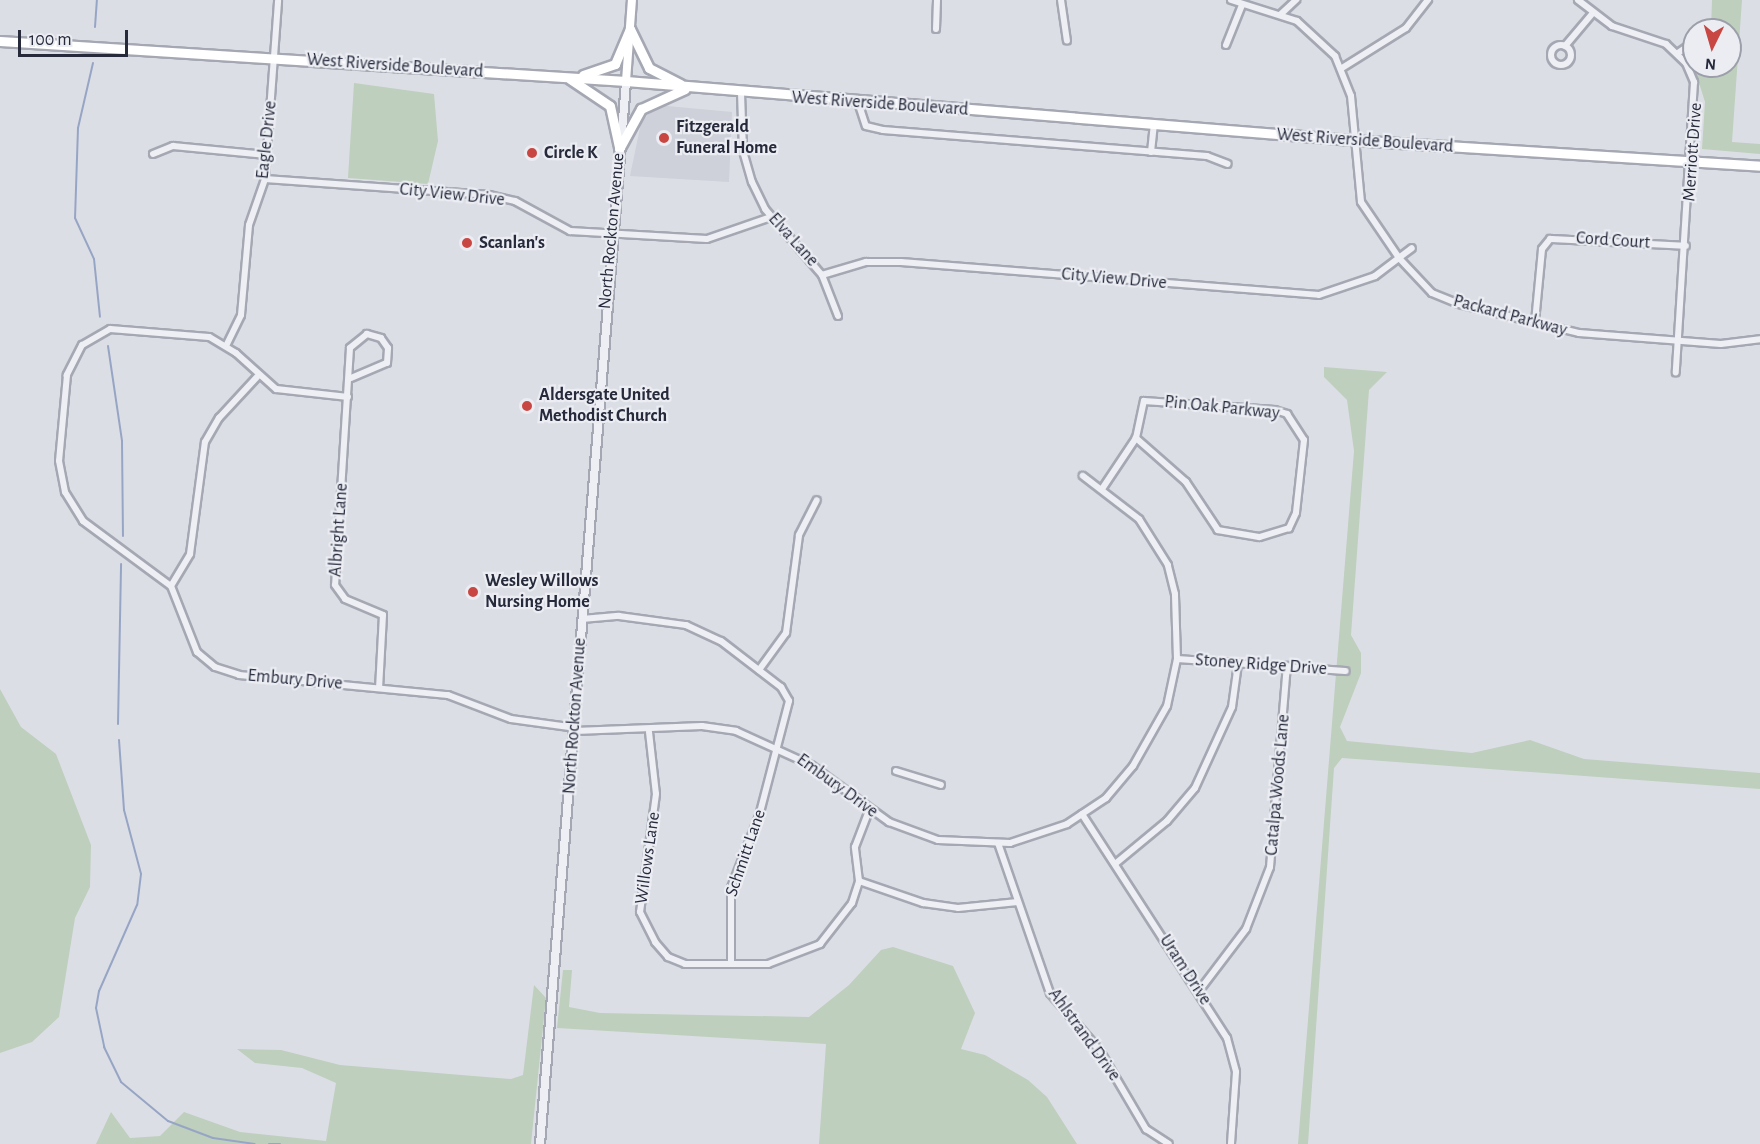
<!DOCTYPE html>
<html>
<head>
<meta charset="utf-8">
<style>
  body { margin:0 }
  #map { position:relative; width:1760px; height:1144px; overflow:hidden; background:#dcdee5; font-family:"Alegreya Sans",sans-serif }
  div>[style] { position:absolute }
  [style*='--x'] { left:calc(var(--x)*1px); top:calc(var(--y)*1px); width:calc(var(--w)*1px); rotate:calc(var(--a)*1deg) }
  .built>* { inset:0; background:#ced0da }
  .green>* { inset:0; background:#becfbd }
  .stream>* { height:2px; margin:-1px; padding:0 1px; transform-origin:1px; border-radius:1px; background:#97a5c5 }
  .roads { filter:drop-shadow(2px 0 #a5a8b2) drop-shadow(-2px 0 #a5a8b2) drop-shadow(0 2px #a5a8b2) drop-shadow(0 -2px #a5a8b2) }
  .minor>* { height:6px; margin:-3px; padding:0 3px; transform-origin:3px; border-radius:3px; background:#eeeff4 }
  .minor>.ring { margin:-3px; padding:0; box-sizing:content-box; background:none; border:6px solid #eeeff4; border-radius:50% }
  .tertiary>* { height:8px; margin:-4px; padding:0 4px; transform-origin:4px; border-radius:4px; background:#eeeff4 }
  .secondary>* { height:8px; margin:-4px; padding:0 4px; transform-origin:4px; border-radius:4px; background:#fff }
  .primary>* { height:9px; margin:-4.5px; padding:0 4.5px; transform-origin:4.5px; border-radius:4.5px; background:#fff }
  .dots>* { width:16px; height:16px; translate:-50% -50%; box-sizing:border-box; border:3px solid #ebedf3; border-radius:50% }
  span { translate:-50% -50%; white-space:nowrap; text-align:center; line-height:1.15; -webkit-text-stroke:4.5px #ebedf3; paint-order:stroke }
  .street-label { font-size:18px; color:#262a3b }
  .poi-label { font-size:18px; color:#262a3b; font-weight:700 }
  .left { translate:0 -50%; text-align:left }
  .north { position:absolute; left:1682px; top:18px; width:60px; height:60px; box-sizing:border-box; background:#ebedf3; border:2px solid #9c9fa9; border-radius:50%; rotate:185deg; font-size:16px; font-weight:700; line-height:24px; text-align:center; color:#262a3b }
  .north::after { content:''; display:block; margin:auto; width:21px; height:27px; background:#c84743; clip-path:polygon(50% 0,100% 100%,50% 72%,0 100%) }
  .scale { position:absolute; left:18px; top:30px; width:110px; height:27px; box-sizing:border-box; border:3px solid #262a3b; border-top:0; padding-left:8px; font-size:18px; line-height:21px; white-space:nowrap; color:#262a3b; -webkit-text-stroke:4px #ebedf3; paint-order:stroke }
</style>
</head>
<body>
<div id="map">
  <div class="built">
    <div style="clip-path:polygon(656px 105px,732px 112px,729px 182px,630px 176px,641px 123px)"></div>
  </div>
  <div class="green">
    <div style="clip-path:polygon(1712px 0,1742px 0,1732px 142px,1760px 144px,1760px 154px,1702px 149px,1705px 102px,1690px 54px,1694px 50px,1694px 66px,1730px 66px,1730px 30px,1711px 30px)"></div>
    <div style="clip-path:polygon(354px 83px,434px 94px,438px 141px,428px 184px,348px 178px)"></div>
    <div style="clip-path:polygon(1324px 367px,1387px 372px,1369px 390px,1351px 635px,1361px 653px,1361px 673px,1340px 727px,1347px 741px,1472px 753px,1530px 740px,1584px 759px,1760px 773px,1760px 789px,1342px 758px,1334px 768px,1308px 1144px,1298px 1144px,1354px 451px,1347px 400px,1324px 377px)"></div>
    <div style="clip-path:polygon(0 689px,21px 727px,56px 754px,91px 845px,90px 887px,75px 918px,59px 1017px,32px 1042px,0 1053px)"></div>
    <div style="clip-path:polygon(893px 947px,953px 966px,975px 1013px,961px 1049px,985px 1055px,1028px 1080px,1047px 1097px,1077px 1144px,819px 1144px,826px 1044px,557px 1028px,563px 970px,572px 970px,569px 1007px,600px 1013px,809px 1017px,849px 985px,881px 950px)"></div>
    <div style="clip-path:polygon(534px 985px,546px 998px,531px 1144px,96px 1144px,111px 1112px,130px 1138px,160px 1136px,184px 1112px,240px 1132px,326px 1141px,336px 1083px,302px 1068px,255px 1063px,237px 1049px,281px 1050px,340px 1065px,511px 1079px,523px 1075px)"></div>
  </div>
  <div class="stream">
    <div style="--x:95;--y:27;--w:27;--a:-86"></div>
    <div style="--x:93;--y:63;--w:67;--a:103"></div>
    <div style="--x:78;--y:128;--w:90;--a:91.9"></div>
    <div style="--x:75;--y:218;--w:45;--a:65.1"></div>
    <div style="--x:94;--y:259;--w:58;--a:84.1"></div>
    <div style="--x:108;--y:346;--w:96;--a:81.6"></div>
    <div style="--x:122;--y:441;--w:95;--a:89.4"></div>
    <div style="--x:118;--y:724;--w:160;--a:-88.9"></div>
    <div style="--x:119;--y:740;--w:70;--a:85.9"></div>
    <div style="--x:124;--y:810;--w:66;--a:75.1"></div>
    <div style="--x:141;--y:874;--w:31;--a:97"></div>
    <div style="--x:137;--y:905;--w:94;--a:113.8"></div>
    <div style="--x:99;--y:991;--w:17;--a:100"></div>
    <div style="--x:96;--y:1008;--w:40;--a:78"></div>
    <div style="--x:104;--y:1047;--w:39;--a:64"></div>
    <div style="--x:121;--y:1082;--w:61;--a:39.7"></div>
    <div style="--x:168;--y:1121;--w:48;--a:20.7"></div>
    <div style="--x:213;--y:1138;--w:42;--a:8.1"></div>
    <div style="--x:269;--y:1144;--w:11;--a:0"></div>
  </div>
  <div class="roads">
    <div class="minor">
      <div style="--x:1061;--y:0;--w:41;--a:81.7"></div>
      <div style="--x:1231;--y:0;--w:69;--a:17.7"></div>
      <div style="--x:1297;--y:21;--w:52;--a:42.6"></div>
      <div style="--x:1335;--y:56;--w:43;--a:68.2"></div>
      <div style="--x:1351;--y:96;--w:106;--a:84.6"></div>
      <div style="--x:1361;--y:202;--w:68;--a:55.8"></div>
      <div style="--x:1399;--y:258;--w:48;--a:46.7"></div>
      <div style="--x:1432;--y:293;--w:29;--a:22"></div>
      <div style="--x:1459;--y:304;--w:123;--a:13.6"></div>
      <div style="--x:1579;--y:333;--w:142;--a:4.4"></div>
      <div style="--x:1721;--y:344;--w:39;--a:-7"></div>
      <div style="--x:1578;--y:0;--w:43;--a:37.4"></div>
      <div style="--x:1612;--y:26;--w:57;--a:18.4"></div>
      <div style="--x:1666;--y:44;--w:28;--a:44"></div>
      <div style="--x:1686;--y:63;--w:21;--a:67"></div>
      <div style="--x:1694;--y:82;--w:291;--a:93.6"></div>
      <div style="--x:1281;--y:14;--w:21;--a:-43"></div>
      <div style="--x:936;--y:29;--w:29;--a:-88"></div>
      <div class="ring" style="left:1551px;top:45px;width:14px;height:14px"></div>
      <div style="--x:1226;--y:45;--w:43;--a:-68.2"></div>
      <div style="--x:1565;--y:46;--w:42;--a:-49.8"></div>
      <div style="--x:1678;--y:53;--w:19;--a:-35"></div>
      <div style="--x:1342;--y:68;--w:75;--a:-32"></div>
      <div style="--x:1406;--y:28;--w:36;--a:-52"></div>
      <div style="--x:741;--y:93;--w:58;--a:88"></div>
      <div style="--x:743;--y:151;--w:32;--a:74"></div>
      <div style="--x:752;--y:182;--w:30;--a:64"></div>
      <div style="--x:765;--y:209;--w:87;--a:49.2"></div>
      <div style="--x:822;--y:275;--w:44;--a:68.7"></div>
      <div style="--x:858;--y:102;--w:25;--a:72"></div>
      <div style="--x:866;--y:126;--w:17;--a:13"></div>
      <div style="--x:883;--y:130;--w:325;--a:4.6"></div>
      <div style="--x:1207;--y:156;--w:22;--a:21"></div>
      <div style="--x:1151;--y:152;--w:27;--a:-84"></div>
      <div style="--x:153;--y:154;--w:22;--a:-22"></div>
      <div style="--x:173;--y:146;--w:94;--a:5.5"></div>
      <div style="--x:265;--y:179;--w:225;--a:4.1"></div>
      <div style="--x:489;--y:195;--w:27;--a:13"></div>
      <div style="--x:515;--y:201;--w:63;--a:28.6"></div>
      <div style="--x:570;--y:231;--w:137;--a:3.3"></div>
      <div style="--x:707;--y:239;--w:68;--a:-19"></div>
      <div style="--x:822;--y:275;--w:46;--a:-16.5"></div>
      <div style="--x:866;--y:262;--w:35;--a:0"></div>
      <div style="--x:901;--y:262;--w:419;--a:4.5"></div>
      <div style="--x:1319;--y:295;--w:59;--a:-18.7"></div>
      <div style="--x:1375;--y:276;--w:46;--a:-37.1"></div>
      <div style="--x:1535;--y:322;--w:73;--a:-84.5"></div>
      <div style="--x:1542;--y:249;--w:13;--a:-51"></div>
      <div style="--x:1550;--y:239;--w:136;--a:2.9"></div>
      <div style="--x:226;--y:346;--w:34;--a:-64"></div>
      <div style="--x:241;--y:315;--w:90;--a:-84.9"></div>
      <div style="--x:249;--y:225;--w:49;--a:-70.8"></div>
      <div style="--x:265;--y:179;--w:179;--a:-85.8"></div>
      <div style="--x:351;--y:378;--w:39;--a:-23"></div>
      <div style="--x:387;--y:363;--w:15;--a:-86"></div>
      <div style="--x:388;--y:348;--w:12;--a:-125"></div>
      <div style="--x:381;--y:338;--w:15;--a:-164"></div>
      <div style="--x:367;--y:334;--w:22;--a:141"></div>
      <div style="--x:350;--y:348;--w:237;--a:93.6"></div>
      <div style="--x:335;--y:585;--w:17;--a:54"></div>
      <div style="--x:345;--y:599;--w:41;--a:22.8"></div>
      <div style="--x:383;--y:615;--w:73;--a:93.1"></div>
      <div style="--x:348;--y:397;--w:72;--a:-173.7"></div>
      <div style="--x:276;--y:389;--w:54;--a:-138"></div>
      <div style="--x:236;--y:353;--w:31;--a:-149"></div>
      <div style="--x:209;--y:337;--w:99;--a:-175.4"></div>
      <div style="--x:110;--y:329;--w:32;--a:150"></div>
      <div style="--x:82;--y:345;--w:34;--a:117"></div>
      <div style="--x:67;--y:375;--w:86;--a:95.3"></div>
      <div style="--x:59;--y:461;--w:32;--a:79"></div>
      <div style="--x:65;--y:492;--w:34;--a:58"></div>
      <div style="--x:83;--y:521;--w:109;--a:36.5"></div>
      <div style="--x:171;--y:586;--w:71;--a:68.5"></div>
      <div style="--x:197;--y:652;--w:23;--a:40"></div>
      <div style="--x:215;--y:667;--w:25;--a:18"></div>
      <div style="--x:239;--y:675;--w:210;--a:5.5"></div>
      <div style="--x:448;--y:695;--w:67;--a:20.9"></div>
      <div style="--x:511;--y:719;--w:66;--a:7.9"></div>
      <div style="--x:1102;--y:489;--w:61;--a:-56.3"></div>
      <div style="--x:1136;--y:438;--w:38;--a:-78"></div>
      <div style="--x:1144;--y:401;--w:131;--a:3.9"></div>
      <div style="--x:1275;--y:410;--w:13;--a:18"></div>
      <div style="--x:1287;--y:414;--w:31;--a:57"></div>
      <div style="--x:1304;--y:440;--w:73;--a:96.3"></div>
      <div style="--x:1296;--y:513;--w:17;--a:115"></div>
      <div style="--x:1289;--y:528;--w:31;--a:163"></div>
      <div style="--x:1259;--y:537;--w:42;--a:-170.3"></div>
      <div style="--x:1218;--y:530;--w:58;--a:-123.7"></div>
      <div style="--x:1186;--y:482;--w:67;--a:-138.7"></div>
      <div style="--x:171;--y:586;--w:37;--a:-59"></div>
      <div style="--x:190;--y:554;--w:113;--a:-82.4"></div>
      <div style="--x:205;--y:442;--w:28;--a:-60"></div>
      <div style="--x:219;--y:418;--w:56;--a:-47.2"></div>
      <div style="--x:582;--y:619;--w:37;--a:-5"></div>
      <div style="--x:619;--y:616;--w:68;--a:7.7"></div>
      <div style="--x:686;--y:625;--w:38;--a:25"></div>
      <div style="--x:721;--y:641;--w:76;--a:37.5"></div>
      <div style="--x:781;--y:687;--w:16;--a:60"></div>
      <div style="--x:789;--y:701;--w:119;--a:104.6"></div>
      <div style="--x:759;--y:816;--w:77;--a:111.3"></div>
      <div style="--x:731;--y:888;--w:75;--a:90"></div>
      <div style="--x:1177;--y:659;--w:169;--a:4.1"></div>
      <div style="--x:759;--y:670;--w:46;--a:-53.9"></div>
      <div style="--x:786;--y:633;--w:99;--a:-82.4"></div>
      <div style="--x:799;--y:535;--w:39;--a:-63"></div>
      <div style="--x:575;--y:731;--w:127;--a:-2.3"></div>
      <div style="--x:702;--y:726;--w:34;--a:8"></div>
      <div style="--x:736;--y:731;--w:82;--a:24.4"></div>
      <div style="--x:811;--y:765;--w:97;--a:36.2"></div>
      <div style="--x:889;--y:822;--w:52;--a:20.2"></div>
      <div style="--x:938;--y:840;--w:72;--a:2.4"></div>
      <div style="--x:1010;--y:843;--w:60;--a:-18.4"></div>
      <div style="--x:1067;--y:824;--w:47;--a:-33.7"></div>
      <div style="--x:1106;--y:798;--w:42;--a:-49.8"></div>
      <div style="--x:1133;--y:766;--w:69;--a:-60.5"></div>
      <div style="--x:1167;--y:706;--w:48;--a:-78"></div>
      <div style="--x:1177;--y:659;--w:65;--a:-91.8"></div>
      <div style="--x:1175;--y:594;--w:30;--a:-104"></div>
      <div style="--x:1168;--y:565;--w:54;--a:-122.2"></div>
      <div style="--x:1139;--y:519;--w:71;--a:-142.5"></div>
      <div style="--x:649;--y:732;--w:62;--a:83.6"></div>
      <div style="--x:656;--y:794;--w:119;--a:97.7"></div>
      <div style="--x:640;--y:912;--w:34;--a:63"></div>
      <div style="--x:655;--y:942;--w:20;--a:49"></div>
      <div style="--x:668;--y:957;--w:18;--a:22"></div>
      <div style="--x:685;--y:964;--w:83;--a:0"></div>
      <div style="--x:768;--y:964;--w:56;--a:-21"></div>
      <div style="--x:820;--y:944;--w:52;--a:-52"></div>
      <div style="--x:852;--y:903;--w:23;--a:-72"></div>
      <div style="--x:859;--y:881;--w:34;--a:-97"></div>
      <div style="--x:855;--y:847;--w:39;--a:-69"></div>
      <div style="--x:896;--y:771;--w:47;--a:17.3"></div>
      <div style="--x:1082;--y:814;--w:267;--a:57.1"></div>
      <div style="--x:1227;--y:1038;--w:35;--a:75"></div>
      <div style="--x:1236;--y:1072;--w:72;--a:94"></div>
      <div style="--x:998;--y:843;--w:159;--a:70.9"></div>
      <div style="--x:1050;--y:993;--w:77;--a:49.2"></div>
      <div style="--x:1100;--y:1051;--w:91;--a:59.5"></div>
      <div style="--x:1146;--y:1129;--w:27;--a:33"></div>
      <div style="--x:1115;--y:864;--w:67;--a:-39.6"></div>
      <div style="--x:1167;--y:821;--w:43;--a:-49.7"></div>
      <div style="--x:1195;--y:788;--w:89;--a:-65.4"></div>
      <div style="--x:1232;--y:707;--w:43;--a:-82.1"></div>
      <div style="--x:859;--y:881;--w:68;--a:19"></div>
      <div style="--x:923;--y:903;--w:35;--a:8"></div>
      <div style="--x:958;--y:908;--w:60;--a:-5.7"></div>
      <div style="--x:1199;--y:991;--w:78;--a:-52.8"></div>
      <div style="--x:1246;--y:929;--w:66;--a:-68.8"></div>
      <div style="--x:1270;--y:867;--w:202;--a:-85.2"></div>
    </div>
    <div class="tertiary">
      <div style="--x:540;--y:1144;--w:1066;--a:-85.37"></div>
    </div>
    <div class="secondary">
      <div style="--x:626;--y:81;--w:81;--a:-85.8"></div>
    </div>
    <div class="primary">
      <div style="--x:630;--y:29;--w:43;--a:64"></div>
      <div style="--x:649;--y:68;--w:35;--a:27"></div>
      <div style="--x:0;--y:41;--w:627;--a:3.66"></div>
      <div style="--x:626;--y:81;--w:728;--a:4.65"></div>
      <div style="--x:1352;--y:140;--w:409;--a:3.6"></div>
      <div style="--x:583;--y:75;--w:34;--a:-19"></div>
      <div style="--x:615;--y:64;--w:38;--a:-67"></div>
      <div style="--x:570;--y:79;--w:48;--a:34"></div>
      <div style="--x:610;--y:106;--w:42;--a:77.6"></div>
      <div style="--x:619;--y:149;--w:46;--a:-61.2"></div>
      <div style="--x:641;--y:109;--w:48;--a:-24.4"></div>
    </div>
  </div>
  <div class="dots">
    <div style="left:664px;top:138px;background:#c84743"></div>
    <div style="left:532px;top:153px;background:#c84743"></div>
    <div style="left:467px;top:243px;background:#c84743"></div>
    <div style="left:527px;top:406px;background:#c84743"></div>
    <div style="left:473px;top:592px;background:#c84743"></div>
  </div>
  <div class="street-label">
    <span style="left:395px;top:66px;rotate:4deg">West Riverside Boulevard</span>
    <span style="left:880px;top:104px;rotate:4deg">West Riverside Boulevard</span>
    <span style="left:267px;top:140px;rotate:-84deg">Eagle Drive</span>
    <span style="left:1365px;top:141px;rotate:4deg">West Riverside Boulevard</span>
    <span style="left:1693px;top:152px;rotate:-86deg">Merriott Drive</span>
    <span style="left:452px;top:195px;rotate:6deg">City View Drive</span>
    <span style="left:612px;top:231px;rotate:-85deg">North Rockton Avenue</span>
    <span style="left:793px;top:240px;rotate:48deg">Elva Lane</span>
    <span style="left:1613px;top:241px;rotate:4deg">Cord Court</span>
    <span style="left:1114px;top:279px;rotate:5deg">City View Drive</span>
    <span style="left:1510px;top:316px;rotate:15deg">Packard Parkway</span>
    <span style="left:1222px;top:408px;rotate:6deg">Pin Oak Parkway</span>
    <span style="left:339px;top:530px;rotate:-86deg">Albright Lane</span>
    <span style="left:1261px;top:665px;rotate:4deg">Stoney Ridge Drive</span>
    <span style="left:295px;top:680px;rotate:5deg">Embury Drive</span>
    <span style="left:575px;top:716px;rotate:-86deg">North Rockton Avenue</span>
    <span style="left:1278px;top:785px;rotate:-85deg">Catalpa Woods Lane</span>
    <span style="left:837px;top:786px;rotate:36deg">Embury Drive</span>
    <span style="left:746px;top:853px;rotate:-71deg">Schmitt Lane</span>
    <span style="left:648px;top:858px;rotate:-82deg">Willows Lane</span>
    <span style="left:1185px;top:970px;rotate:57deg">Uram Drive</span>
    <span style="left:1084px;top:1035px;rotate:54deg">Ahlstrand Drive</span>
  </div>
  <div class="poi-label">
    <span class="left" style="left:676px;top:138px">Fitzgerald<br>Funeral Home</span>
    <span class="left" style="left:544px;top:153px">Circle K</span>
    <span class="left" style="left:479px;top:243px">Scanlan's</span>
    <span class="left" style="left:539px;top:406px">Aldersgate United<br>Methodist Church</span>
    <span class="left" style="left:485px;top:592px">Wesley Willows<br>Nursing Home</span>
  </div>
  <div class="north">N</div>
  <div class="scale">100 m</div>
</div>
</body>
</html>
